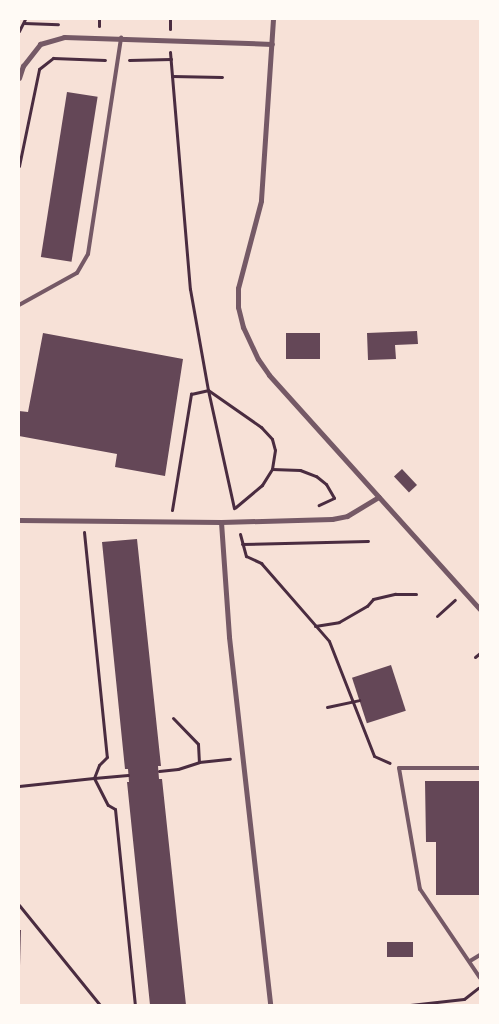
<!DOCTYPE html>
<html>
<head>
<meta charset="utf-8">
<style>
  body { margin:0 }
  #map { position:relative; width:499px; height:1024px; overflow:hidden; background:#f7e1d7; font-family:"Fira Sans Condensed",sans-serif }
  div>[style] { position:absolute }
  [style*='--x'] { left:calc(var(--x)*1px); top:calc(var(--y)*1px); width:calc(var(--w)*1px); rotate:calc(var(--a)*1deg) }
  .building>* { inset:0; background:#644757; transform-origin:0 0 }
  .path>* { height:3px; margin:-1.5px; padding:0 1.5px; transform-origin:1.5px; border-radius:1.5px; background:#4a2c40 }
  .service>* { height:4px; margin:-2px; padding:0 2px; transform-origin:2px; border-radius:2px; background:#755966 }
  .minor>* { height:5px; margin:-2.5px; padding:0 2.5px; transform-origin:2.5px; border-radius:2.5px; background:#755966 }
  span { translate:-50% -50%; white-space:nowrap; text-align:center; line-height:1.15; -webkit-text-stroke:4.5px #fffaf5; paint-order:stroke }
  .frame { position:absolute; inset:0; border:20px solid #fffaf5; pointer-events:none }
</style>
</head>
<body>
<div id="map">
  <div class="building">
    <div style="left:67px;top:92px;width:31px;height:167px;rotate:9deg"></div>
    <div style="clip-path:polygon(417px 331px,418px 344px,395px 345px,396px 359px,368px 360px,367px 333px)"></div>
    <div style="clip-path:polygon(43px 333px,183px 359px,165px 476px,115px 467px,117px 454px,19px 436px,19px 411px,28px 412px)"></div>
    <div style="left:286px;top:333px;width:34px;height:26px"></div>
    <div style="left:402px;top:469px;width:22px;height:11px;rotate:47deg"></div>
    <div style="clip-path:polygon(137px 539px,161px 766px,158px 766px,159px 779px,162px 779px,186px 1005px,150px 1005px,127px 782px,129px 782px,128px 769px,125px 769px,102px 542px)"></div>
    <div style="left:391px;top:665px;width:48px;height:41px;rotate:72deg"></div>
    <div style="clip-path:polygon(425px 781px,480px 781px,480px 895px,436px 895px,436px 842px,426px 842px)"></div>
    <div style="clip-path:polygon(19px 930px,21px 930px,20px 966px,19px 966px)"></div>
    <div style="left:413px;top:942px;width:15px;height:26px;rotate:90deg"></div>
  </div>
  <div class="path">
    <div style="--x:24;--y:23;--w:34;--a:2"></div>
    <div style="--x:99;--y:26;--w:7;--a:-90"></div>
    <div style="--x:170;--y:29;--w:10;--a:-90"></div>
    <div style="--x:19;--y:31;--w:13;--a:-63"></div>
    <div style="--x:170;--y:52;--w:238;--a:85.2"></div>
    <div style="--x:190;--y:289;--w:103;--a:79.9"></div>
    <div style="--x:208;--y:390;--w:121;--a:77.6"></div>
    <div style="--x:129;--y:60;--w:42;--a:-1.4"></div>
    <div style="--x:172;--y:76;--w:50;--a:1.1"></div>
    <div style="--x:19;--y:166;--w:99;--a:-78.3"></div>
    <div style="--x:39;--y:69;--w:18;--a:-38"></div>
    <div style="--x:53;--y:58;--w:52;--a:2.2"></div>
    <div style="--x:272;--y:469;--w:28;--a:2"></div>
    <div style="--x:300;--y:470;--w:17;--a:21"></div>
    <div style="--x:316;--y:476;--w:13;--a:39"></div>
    <div style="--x:326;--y:484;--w:16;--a:60"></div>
    <div style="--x:334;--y:498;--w:17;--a:155"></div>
    <div style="--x:172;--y:510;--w:118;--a:-80.7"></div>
    <div style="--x:191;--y:394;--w:17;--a:-13"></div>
    <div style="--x:208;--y:390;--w:65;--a:34.9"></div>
    <div style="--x:261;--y:427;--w:16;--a:47"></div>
    <div style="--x:272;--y:439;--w:11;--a:75"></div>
    <div style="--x:275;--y:450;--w:19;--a:99"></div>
    <div style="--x:272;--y:469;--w:19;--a:122"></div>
    <div style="--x:262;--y:485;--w:35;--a:140"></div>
    <div style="--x:84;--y:532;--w:226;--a:84.2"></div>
    <div style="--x:107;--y:757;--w:11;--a:135"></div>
    <div style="--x:99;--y:765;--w:14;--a:111"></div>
    <div style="--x:94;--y:778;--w:34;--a:-5"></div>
    <div style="--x:240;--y:534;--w:23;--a:75"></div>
    <div style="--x:246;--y:556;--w:17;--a:25"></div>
    <div style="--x:261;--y:563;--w:103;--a:48.9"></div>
    <div style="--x:329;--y:641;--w:123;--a:68.6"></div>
    <div style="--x:374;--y:756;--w:17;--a:24"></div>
    <div style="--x:242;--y:544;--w:126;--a:-1.4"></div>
    <div style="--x:437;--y:616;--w:24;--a:-42"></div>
    <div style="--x:315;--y:626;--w:24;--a:-9"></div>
    <div style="--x:339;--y:622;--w:32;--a:-30"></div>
    <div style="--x:367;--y:606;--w:9;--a:-49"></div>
    <div style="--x:373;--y:599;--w:23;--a:-13"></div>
    <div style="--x:395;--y:594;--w:21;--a:0"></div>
    <div style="--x:475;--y:657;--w:6;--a:-39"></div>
    <div style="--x:327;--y:707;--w:33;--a:-12"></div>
    <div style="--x:173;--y:718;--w:36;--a:46"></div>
    <div style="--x:198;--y:744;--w:18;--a:87"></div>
    <div style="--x:159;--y:771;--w:19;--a:-6"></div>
    <div style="--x:178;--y:769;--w:22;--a:-18"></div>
    <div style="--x:199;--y:762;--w:31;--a:-6"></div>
    <div style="--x:19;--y:786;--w:75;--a:-6.1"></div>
    <div style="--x:94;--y:778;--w:30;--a:63"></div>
    <div style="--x:108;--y:805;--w:8;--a:30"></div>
    <div style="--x:115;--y:809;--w:197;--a:84.2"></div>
    <div style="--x:19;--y:905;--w:129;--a:51"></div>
    <div style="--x:410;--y:1005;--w:54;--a:-6.3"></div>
    <div style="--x:464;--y:999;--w:18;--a:-38"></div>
  </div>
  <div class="service">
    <div style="--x:19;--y:305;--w:66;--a:-28.9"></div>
    <div style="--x:77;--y:273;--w:22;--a:-60"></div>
    <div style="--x:88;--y:254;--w:219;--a:-81.3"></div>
    <div style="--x:480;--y:768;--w:81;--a:180"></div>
    <div style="--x:399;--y:768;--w:123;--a:80.2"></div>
    <div style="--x:420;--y:889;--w:107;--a:56"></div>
    <div style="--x:470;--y:961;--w:12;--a:-31"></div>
  </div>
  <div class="minor">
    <div style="--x:273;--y:19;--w:182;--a:93.8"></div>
    <div style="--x:261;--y:201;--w:90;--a:104.8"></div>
    <div style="--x:238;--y:288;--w:19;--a:90"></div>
    <div style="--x:238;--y:307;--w:21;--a:76"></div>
    <div style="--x:243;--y:327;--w:35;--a:65"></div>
    <div style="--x:258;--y:359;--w:19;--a:55"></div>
    <div style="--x:269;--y:375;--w:315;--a:48"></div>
    <div style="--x:19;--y:78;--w:13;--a:-72"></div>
    <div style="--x:23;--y:66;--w:28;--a:-52"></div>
    <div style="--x:40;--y:44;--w:25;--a:-16"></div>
    <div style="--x:64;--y:37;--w:208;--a:1.9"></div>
    <div style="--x:19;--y:520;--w:202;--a:0.6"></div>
    <div style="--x:221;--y:522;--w:111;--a:-1.5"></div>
    <div style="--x:332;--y:519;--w:15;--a:-11"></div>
    <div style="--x:347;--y:516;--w:37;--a:-31"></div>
    <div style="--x:221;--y:522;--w:115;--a:86"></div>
    <div style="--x:229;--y:637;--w:370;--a:83.6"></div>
  </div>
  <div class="frame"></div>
</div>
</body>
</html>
